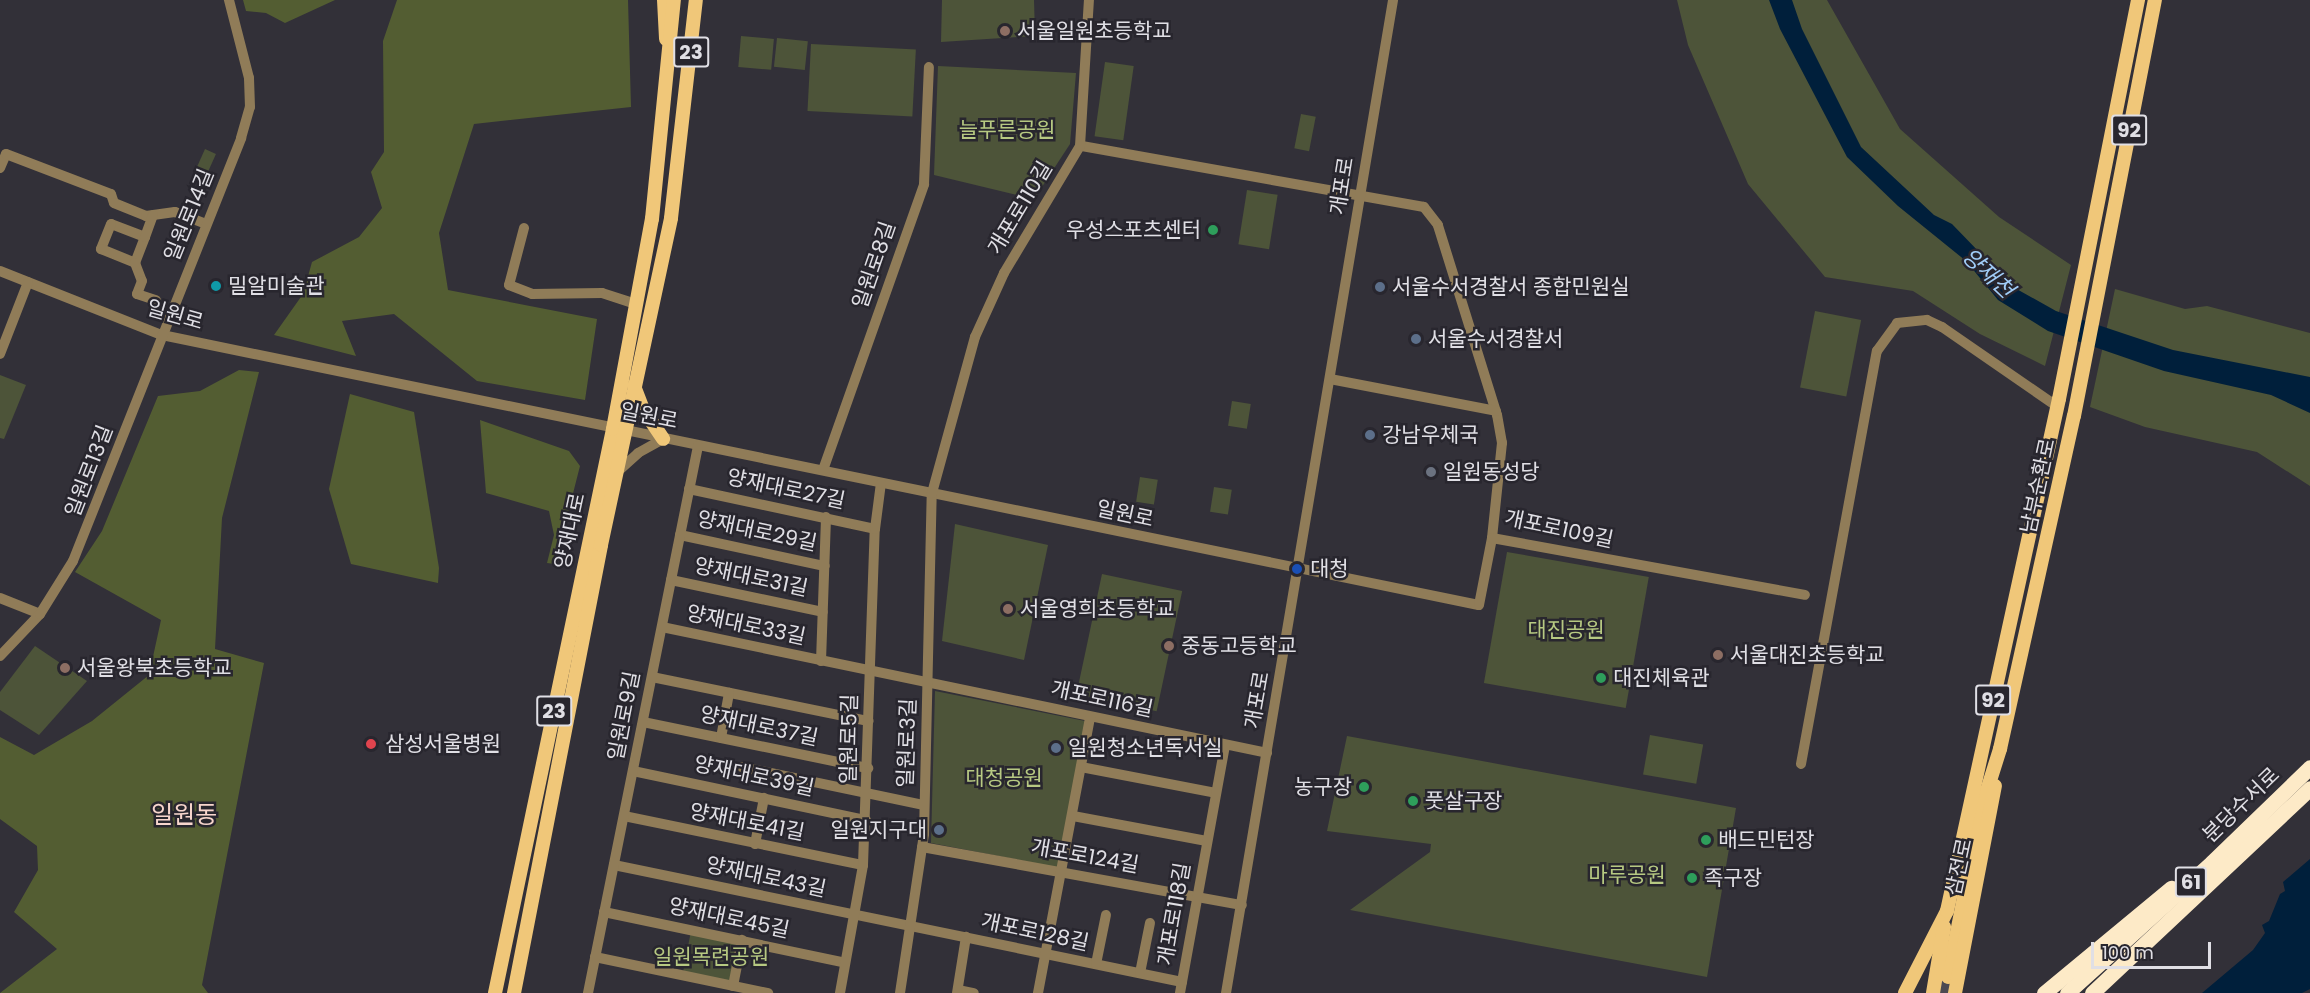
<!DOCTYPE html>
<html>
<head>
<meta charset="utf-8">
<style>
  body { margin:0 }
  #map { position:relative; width:2310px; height:993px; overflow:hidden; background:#323038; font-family:Poppins,"Noto Sans KR",sans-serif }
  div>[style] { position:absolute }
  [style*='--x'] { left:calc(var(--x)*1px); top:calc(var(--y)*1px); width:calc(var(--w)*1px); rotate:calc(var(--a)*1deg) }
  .green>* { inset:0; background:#4d5439; transform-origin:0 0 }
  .forest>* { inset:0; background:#535d32 }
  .water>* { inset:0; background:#001f3b }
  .major-tunnel>* { height:14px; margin-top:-7px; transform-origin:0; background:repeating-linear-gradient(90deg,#4c4a52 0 14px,transparent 0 21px) }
  .minor>* { height:10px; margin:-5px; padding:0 5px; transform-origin:5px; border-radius:5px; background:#907c58 }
  .major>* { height:14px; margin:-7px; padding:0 7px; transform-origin:7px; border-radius:7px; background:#f0c779 }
  .highway>* { height:15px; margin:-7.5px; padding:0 7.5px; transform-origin:7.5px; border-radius:7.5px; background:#fdeac7 }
  .dots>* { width:16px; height:16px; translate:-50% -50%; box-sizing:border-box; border:3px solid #28262e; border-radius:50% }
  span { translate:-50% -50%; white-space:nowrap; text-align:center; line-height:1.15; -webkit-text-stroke:5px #28262e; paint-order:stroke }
  .shield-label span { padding:2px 4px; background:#28262e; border:2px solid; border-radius:4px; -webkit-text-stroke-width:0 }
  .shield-label { font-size:20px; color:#e0dfe5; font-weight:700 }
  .poi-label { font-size:21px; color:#e0dfe5 }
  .left { translate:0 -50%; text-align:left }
  .right { translate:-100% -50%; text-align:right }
  .park-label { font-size:21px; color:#b7c982 }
  .street-label { font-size:21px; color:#e0dfe5 }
  .water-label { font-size:22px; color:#a1cdf8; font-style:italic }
  .quarter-label { font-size:24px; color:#f7d5cc }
  .scale { position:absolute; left:2091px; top:942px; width:120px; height:27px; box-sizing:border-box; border:3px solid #e0dfe5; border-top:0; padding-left:8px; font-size:18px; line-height:21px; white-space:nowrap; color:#e0dfe5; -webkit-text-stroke:4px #28262e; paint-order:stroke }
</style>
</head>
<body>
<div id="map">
  <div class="green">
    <div style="clip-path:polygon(942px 0,1034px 0,1035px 36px,941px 42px)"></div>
    <div style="clip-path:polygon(1677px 0,1827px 0,1900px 129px,1999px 217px,2071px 265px,2045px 366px,1980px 334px,1913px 291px,1825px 277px,1748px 184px,1688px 45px)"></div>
    <div style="left:741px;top:36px;width:33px;height:31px;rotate:5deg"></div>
    <div style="left:777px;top:38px;width:31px;height:29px;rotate:6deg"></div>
    <div style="left:811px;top:44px;width:105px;height:67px;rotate:3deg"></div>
    <div style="left:1105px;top:62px;width:29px;height:75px;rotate:8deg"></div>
    <div style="clip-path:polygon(938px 66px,1076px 73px,1070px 144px,1034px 199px,934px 175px)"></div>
    <div style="left:1301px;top:114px;width:15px;height:35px;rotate:11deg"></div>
    <div style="left:205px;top:149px;width:12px;height:22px;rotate:24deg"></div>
    <div style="left:1247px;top:190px;width:31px;height:55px;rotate:9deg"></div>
    <div style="clip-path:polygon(2115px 289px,2185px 309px,2207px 306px,2310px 333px,2310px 486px,2257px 452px,2145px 427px,2090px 407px)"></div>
    <div style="left:1815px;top:311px;width:47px;height:78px;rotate:11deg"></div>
    <div style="clip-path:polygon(0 375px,26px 385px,4px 439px,0 438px)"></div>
    <div style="left:1232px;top:401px;width:19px;height:25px;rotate:9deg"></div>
    <div style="left:1140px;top:477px;width:18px;height:25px;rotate:9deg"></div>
    <div style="left:1214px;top:487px;width:18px;height:25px;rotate:9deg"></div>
    <div style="clip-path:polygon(955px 524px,1048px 545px,1024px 660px,942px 641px)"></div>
    <div style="left:1507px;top:552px;width:144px;height:133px;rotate:10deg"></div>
    <div style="left:1102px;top:574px;width:82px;height:123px;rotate:12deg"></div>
    <div style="clip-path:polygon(35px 646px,87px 681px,39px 735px,0 710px,0 692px)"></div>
    <div style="clip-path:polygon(935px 691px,1085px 721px,1060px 868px,931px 843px)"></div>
    <div style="left:1650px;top:735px;width:54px;height:40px;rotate:10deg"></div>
    <div style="clip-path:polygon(1347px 736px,1736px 808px,1707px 977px,1350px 910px,1430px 852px,1431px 844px,1327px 831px)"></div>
    <div style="left:691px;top:931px;width:51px;height:43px;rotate:11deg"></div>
  </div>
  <div class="forest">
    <div style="clip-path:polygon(243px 0,335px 0,285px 23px,266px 13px,246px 11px)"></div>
    <div style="clip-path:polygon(397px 0,628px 0,631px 107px,474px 124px,439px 233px,448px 290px,597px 319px,585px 400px,477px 381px,394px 314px,342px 321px,356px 356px,274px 335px,303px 294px,312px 262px,359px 237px,382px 208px,371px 172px,384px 152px,383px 41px)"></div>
    <div style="clip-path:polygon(239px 370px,259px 372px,222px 518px,215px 649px,264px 663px,202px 985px,208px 993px,0 993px,57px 949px,14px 912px,38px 870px,37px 846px,0 819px,0 737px,34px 755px,92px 721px,149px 675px,161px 620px,75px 572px,102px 531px,158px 396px,200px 391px)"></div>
    <div style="clip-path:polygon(350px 394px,414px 412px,439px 568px,438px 583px,351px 564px,329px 489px)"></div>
    <div style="clip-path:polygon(480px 420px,569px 451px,580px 466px,555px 564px,547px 563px,554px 535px,549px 511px,486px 493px)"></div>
  </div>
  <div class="water">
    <div style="clip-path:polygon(1769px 0,1792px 0,1802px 29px,1861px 147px,1934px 215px,1952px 224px,2013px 287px,2056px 311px,2173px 350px,2310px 377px,2310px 413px,2271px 395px,2164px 371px,2048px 331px,1998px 300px,1966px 261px,1898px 206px,1847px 157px,1780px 29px)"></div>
    <div style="clip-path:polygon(2310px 859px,2310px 989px,2302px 993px,2202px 993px,2253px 950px,2265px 933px,2262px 925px,2269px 921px,2280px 894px,2285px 891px,2283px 882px)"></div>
  </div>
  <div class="major-tunnel">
    <div style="--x:1940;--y:993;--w:18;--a:-63"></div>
  </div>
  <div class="minor">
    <div style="--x:0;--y:168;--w:15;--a:-67"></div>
    <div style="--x:6;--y:154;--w:112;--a:20.9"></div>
    <div style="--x:111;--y:194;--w:9;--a:72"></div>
    <div style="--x:114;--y:203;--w:35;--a:22"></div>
    <div style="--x:146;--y:216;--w:29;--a:-8"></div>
    <div style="--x:175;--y:212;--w:33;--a:21"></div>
    <div style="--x:524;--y:228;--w:59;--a:104.7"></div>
    <div style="--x:509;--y:285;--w:25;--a:21"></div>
    <div style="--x:532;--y:294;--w:70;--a:-0.8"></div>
    <div style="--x:602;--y:293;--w:36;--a:18"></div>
    <div style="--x:145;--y:237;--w:36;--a:-159"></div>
    <div style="--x:111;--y:224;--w:27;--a:112"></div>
    <div style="--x:101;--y:249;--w:37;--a:22"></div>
    <div style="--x:135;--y:263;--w:28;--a:-69"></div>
    <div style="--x:145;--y:237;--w:23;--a:-70"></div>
    <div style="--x:135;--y:263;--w:19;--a:69"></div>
    <div style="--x:142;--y:281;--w:14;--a:111"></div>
    <div style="--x:137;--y:294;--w:20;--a:18"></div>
    <div style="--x:0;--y:271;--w:174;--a:21.6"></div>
    <div style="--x:162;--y:335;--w:1344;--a:11.59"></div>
    <div style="--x:1479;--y:605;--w:68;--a:-79"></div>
    <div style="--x:1492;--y:538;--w:96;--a:-84"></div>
    <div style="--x:1502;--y:443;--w:28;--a:-100"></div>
    <div style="--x:1497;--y:415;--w:199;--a:-107.3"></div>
    <div style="--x:1438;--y:225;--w:23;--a:-128"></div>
    <div style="--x:1424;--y:207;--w:349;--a:-169.9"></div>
    <div style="--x:0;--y:354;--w:77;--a:-68.7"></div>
    <div style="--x:1330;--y:379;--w:169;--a:10.9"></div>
    <div style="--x:823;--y:470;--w:303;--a:-70.5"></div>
    <div style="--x:924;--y:184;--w:117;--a:-87.6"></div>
    <div style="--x:615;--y:474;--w:31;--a:-42"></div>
    <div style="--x:638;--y:453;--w:29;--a:-29"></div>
    <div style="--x:689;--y:489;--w:190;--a:12.1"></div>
    <div style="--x:680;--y:535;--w:148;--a:12.1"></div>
    <div style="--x:1492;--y:538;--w:318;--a:10.3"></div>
    <div style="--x:671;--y:580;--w:155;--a:11.9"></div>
    <div style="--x:0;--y:598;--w:43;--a:21.8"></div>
    <div style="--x:662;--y:627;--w:618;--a:11.76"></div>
    <div style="--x:0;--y:656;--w:58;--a:-46.4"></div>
    <div style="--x:40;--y:614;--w:62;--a:-58.1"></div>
    <div style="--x:73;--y:561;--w:455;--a:-68.3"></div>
    <div style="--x:241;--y:138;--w:32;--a:-74"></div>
    <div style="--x:250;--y:107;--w:29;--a:-92"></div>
    <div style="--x:249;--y:78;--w:81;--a:-104.4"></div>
    <div style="--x:821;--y:661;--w:144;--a:-88"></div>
    <div style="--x:652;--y:677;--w:221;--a:11.5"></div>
    <div style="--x:643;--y:722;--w:230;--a:11.6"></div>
    <div style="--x:721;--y:738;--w:46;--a:-79.9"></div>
    <div style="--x:1801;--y:764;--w:420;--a:-79.6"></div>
    <div style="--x:1877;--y:351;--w:34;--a:-54"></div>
    <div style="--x:1897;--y:323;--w:30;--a:-6"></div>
    <div style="--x:1927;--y:320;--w:17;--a:25"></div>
    <div style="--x:1942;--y:327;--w:141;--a:34.6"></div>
    <div style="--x:742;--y:767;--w:186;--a:11.8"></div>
    <div style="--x:1081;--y:767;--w:137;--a:10.9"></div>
    <div style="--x:633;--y:771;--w:238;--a:11.9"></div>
    <div style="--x:624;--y:816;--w:244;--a:11.6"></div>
    <div style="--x:1073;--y:816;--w:136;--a:10.6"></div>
    <div style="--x:755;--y:844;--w:47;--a:-78.9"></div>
    <div style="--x:922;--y:847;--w:325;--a:10.3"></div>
    <div style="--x:614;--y:865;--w:580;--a:11.64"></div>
    <div style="--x:604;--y:912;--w:246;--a:11.9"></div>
    <div style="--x:595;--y:957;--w:177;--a:11.8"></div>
    <div style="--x:1096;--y:964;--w:50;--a:-78.5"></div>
    <div style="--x:1140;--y:973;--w:51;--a:-78.7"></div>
    <div style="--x:733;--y:986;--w:47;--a:-78.9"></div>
    <div style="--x:958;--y:990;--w:16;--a:11"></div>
    <div style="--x:588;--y:993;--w:558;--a:-78.63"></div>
    <div style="--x:840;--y:993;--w:130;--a:-79.8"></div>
    <div style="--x:863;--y:865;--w:336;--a:-88"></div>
    <div style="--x:875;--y:529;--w:46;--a:-82.6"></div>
    <div style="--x:900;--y:993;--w:161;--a:-81.4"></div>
    <div style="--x:924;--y:834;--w:341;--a:-88.7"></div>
    <div style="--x:932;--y:493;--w:162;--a:-74.6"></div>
    <div style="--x:975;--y:337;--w:70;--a:-65.6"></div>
    <div style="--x:1004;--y:273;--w:148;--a:-59.1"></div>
    <div style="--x:1080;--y:146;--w:146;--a:-86.5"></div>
    <div style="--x:957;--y:993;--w:57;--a:-80.9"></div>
    <div style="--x:1038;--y:993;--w:281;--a:-79.3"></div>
    <div style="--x:1180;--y:993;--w:252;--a:-79.7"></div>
    <div style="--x:1226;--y:993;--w:1007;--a:-80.45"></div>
  </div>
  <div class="major">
    <div style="--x:664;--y:0;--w:39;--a:87"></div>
    <div style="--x:634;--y:386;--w:25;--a:69"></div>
    <div style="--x:643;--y:409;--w:36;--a:56"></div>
    <div style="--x:1948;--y:977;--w:177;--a:-78.6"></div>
    <div style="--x:1983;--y:803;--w:57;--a:-72.5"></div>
    <div style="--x:2000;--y:749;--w:341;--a:-77.5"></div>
    <div style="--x:2074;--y:416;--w:424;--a:-79"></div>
    <div style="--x:495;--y:993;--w:576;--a:-78.18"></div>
    <div style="--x:613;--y:429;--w:214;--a:-79.5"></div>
    <div style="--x:652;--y:219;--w:220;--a:-84.3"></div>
    <div style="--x:514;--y:993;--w:456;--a:-79"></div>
    <div style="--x:601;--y:545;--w:334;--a:-77.9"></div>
    <div style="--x:671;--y:218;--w:219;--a:-83.5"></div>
    <div style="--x:1905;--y:993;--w:92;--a:-62.9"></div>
    <div style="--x:1947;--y:911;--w:524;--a:-77.66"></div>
    <div style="--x:2059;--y:399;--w:407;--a:-78.8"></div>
    <div style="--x:1933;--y:993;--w:67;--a:-80.5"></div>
    <div style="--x:1955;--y:993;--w:211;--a:-79.1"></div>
  </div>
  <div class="highway">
    <div style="--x:2044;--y:993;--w:165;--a:-39.6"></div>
    <div style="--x:2067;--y:993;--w:195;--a:-42.1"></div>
    <div style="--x:2212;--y:862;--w:136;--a:-44.1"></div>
    <div style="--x:2092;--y:993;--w:299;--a:-43.2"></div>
  </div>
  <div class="dots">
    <div style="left:1005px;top:31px;background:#8d6e63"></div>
    <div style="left:1213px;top:230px;background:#2e9e5b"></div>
    <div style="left:216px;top:286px;background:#0f9aa8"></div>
    <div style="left:1380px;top:287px;background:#5c6f8a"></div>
    <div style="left:1416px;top:339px;background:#5c6f8a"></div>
    <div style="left:1370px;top:435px;background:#5c6f8a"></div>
    <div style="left:1431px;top:472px;background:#6b7280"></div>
    <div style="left:1297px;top:569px;background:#1a4fb4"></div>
    <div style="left:1008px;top:609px;background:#8d6e63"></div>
    <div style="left:1169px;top:646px;background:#8d6e63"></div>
    <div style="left:1718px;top:655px;background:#8d6e63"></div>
    <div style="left:65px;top:668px;background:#8d6e63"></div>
    <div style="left:1601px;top:678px;background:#2e9e5b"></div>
    <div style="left:371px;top:744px;background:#e0444e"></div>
    <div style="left:1056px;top:748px;background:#5c6f8a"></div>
    <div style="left:1364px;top:787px;background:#2e9e5b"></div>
    <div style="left:1413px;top:801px;background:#2e9e5b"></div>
    <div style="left:939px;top:830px;background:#5c6f8a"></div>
    <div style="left:1706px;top:840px;background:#2e9e5b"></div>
    <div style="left:1692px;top:878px;background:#2e9e5b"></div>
  </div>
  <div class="shield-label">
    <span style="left:691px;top:52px">23</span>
    <span style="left:2129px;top:130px">92</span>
    <span style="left:1993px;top:700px">92</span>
    <span style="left:554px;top:711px">23</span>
    <span style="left:2191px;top:882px">61</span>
  </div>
  <div class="poi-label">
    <span class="left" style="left:1017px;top:31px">서울일원초등학교</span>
    <span class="right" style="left:1201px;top:230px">우성스포츠센터</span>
    <span class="left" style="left:228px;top:286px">밀알미술관</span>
    <span class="left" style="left:1392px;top:287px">서울수서경찰서 종합민원실</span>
    <span class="left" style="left:1428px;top:339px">서울수서경찰서</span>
    <span class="left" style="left:1382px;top:435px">강남우체국</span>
    <span class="left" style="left:1443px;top:472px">일원동성당</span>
    <span class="left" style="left:1310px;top:569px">대청</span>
    <span class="left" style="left:1020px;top:609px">서울영희초등학교</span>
    <span class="left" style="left:1181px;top:646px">중동고등학교</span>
    <span class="left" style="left:1730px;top:655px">서울대진초등학교</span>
    <span class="left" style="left:77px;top:668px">서울왕북초등학교</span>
    <span class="left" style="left:1613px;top:678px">대진체육관</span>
    <span class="left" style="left:385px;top:744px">삼성서울병원</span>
    <span class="left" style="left:1068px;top:748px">일원청소년독서실</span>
    <span class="right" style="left:1352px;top:787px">농구장</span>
    <span class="left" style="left:1425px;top:801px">풋살구장</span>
    <span class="right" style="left:927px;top:830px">일원지구대</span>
    <span class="left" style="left:1718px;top:840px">배드민턴장</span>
    <span class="left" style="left:1704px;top:878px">족구장</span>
  </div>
  <div class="park-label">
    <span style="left:1007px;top:130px">늘푸른공원</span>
    <span style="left:1566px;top:630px">대진공원</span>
    <span style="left:1004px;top:778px">대청공원</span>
    <span style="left:1627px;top:875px">마루공원</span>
    <span style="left:711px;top:957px">일원목련공원</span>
  </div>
  <div class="street-label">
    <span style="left:1342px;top:186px;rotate:-81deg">개포로</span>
    <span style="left:1020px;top:208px;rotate:-59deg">개포로110길</span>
    <span style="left:189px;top:215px;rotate:-68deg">일원로14길</span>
    <span style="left:874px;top:265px;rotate:-71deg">일원로8길</span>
    <span style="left:175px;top:315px;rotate:16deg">일원로</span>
    <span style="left:649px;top:416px;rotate:11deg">일원로</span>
    <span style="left:89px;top:471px;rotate:-69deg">일원로13길</span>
    <span style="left:2038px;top:486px;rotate:-78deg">남부순환로</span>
    <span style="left:786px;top:489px;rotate:12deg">양재대로27길</span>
    <span style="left:1125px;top:514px;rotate:12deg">일원로</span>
    <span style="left:1559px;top:529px;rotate:12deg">개포로109길</span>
    <span style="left:570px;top:531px;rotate:-78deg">양재대로</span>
    <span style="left:757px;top:531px;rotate:12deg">양재대로29길</span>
    <span style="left:751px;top:577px;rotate:12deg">양재대로31길</span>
    <span style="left:746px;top:625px;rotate:12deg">양재대로33길</span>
    <span style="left:1102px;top:699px;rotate:12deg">개포로116길</span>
    <span style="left:1257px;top:700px;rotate:-80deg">개포로</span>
    <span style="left:624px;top:716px;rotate:-79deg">일원로9길</span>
    <span style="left:759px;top:726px;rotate:12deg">양재대로37길</span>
    <span style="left:849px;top:739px;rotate:-89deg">일원로5길</span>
    <span style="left:907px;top:743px;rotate:-88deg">일원로3길</span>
    <span style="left:754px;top:776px;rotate:12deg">양재대로39길</span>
    <span style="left:2241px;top:805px;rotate:-44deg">분당수서로</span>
    <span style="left:747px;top:822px;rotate:11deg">양재대로41길</span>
    <span style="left:1085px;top:856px;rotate:10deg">개포로124길</span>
    <span style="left:1959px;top:867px;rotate:-78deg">삼전로</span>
    <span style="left:766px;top:877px;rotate:12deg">양재대로43길</span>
    <span style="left:1174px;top:914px;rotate:-80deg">개포로118길</span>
    <span style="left:729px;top:918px;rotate:12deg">양재대로45길</span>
    <span style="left:1035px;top:932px;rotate:12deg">개포로128길</span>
  </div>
  <div class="water-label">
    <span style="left:1988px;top:273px;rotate:43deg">양재천</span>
  </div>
  <div class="quarter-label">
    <span style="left:184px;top:815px">일원동</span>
  </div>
  <div class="scale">100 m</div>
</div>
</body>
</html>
